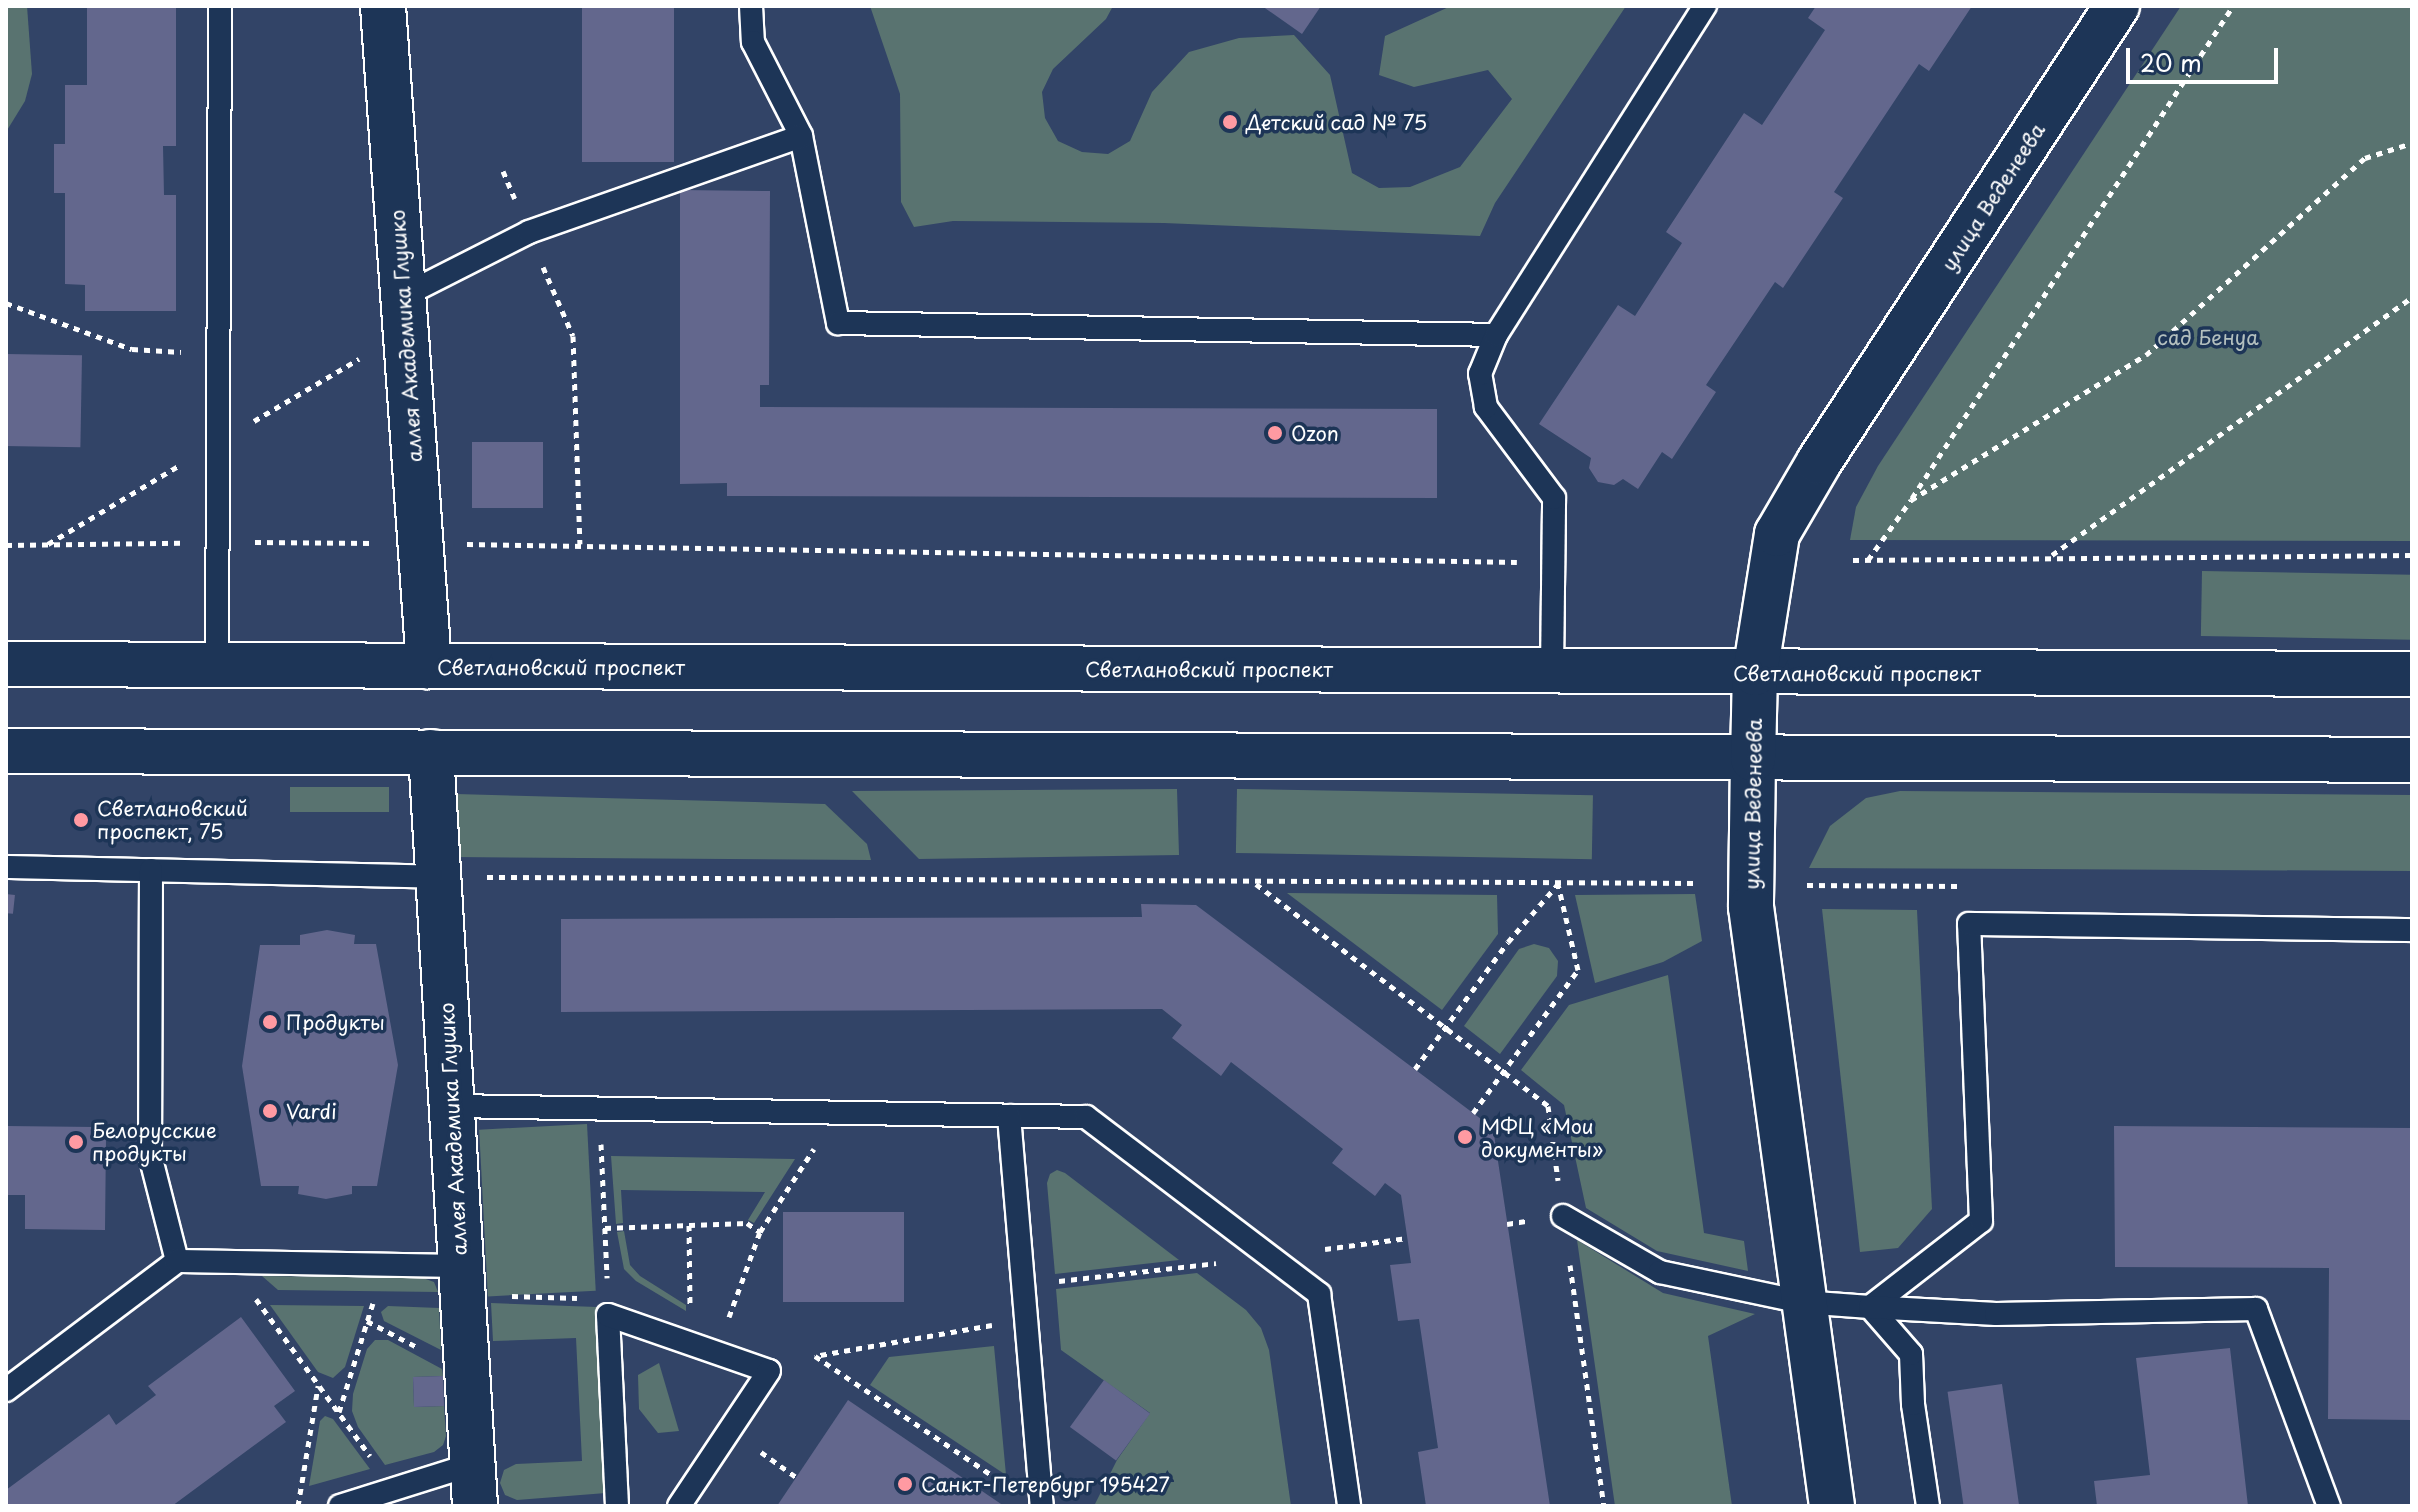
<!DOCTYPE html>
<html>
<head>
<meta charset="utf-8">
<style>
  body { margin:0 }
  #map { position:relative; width:2418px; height:1512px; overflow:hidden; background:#324467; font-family:"Playpen Sans",sans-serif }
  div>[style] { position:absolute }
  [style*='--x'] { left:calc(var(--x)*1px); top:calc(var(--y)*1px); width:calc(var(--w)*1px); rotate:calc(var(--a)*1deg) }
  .green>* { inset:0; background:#597370; transform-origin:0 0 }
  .building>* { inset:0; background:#63678d; transform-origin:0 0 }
  .path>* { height:5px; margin-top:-2.5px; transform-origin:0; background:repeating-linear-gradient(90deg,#fff 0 6px,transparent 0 12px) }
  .roads { filter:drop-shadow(2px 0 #fff) drop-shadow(-2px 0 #fff) drop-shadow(0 2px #fff) drop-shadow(0 -2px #fff) }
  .lane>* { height:22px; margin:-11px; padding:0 11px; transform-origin:11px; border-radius:11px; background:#1d3557 }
  .street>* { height:44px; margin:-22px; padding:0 22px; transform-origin:22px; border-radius:22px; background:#1d3557 }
  .secondary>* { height:44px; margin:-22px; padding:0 22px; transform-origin:22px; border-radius:22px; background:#1d3557 }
  .dots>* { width:22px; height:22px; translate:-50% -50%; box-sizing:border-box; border:4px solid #1d3557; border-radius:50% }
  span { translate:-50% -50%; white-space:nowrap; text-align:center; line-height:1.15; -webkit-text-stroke:7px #1d3557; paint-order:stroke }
  .poi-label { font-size:20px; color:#fff }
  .left { translate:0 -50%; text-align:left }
  .street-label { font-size:20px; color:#fff }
  .park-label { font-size:20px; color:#b4c0bf }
  .frame { position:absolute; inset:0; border:8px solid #fff; pointer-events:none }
  .scale { position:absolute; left:2126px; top:48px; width:152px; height:36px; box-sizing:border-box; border:4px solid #fff; border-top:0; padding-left:10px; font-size:24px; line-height:28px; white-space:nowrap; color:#fff; -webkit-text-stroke:6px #1d3557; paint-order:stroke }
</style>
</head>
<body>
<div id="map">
  <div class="green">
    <div style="clip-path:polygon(6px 6px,27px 6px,32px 74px,25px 101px,6px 132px)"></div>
    <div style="clip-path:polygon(870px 6px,1113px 6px,1106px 19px,1053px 69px,1042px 92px,1045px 118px,1058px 141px,1082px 152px,1108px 154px,1130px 141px,1152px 92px,1189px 52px,1239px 38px,1294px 35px,1330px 75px,1352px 173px,1379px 188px,1410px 187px,1460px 167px,1512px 99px,1488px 70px,1414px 87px,1379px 75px,1385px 36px,1451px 6px,1626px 6px,1495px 203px,1480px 236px,1164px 223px,953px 221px,914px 227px,901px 202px,900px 94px)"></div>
    <div style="clip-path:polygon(2181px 6px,2412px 6px,2412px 541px,1850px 540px,1856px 507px,1878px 466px)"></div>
    <div style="left:2202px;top:571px;width:210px;height:65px;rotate:1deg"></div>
    <div style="left:290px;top:787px;width:99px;height:25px"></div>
    <div style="clip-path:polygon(1177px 789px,1179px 855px,919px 859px,852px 791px)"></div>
    <div style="left:1237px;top:789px;width:356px;height:64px;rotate:1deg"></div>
    <div style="clip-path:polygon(1900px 791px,2412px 795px,2412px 871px,1809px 868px,1830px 826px,1866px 798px)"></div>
    <div style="clip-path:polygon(456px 794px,825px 804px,867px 844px,871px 860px,454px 857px)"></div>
    <div style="clip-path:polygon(1287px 893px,1497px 895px,1498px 934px,1442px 1010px)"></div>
    <div style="clip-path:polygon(1695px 894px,1702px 941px,1663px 962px,1595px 983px,1575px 895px)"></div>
    <div style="clip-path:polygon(1822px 909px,1917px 910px,1932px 1209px,1898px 1248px,1860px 1252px)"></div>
    <div style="clip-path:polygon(1534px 944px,1549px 948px,1558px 961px,1557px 976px,1500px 1054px,1464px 1026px,1519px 949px)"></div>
    <div style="clip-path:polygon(1668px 975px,1704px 1233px,1744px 1241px,1748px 1271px,1657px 1251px,1586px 1208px,1564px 1105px,1521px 1070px,1569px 1005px)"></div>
    <div style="left:587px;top:1124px;width:167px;height:108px;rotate:87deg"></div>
    <div style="clip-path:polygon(611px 1156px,795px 1159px,754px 1223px,748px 1220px,765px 1192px,621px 1190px,623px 1223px,616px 1224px)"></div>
    <div style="clip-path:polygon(1057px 1170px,1065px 1173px,1179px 1260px,1055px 1274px,1047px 1183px,1050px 1174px)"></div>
    <div style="clip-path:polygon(624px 1231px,630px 1265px,640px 1276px,686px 1305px,686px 1311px,636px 1281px,624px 1269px,617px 1232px)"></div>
    <div style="clip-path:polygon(1577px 1240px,1663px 1293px,1755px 1314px,1708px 1336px,1732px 1506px,1615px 1506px)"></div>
    <div style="clip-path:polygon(1197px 1273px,1246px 1310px,1261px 1328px,1269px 1350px,1291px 1506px,1094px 1506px,1117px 1460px,1150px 1413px,1061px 1350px,1056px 1289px)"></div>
    <div style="clip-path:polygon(262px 1276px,423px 1278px,434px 1282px,438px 1292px,278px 1290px)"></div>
    <div style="clip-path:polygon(491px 1303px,597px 1307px,606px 1493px,517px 1500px,505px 1495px,500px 1483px,504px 1470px,516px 1464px,582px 1461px,576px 1338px,493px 1341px)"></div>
    <div style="clip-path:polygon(270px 1305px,364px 1306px,345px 1367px,333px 1378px,318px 1372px)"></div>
    <div style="clip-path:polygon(388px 1306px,439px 1308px,441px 1350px,384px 1321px,381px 1312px)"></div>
    <div style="clip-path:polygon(375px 1340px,388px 1340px,442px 1369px,443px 1376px,413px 1377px,414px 1407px,444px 1406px,446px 1436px,443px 1445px,434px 1452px,385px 1465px,358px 1427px,352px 1411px,353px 1394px,367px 1349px)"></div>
    <div style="clip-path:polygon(994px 1346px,1006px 1475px,870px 1385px,889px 1357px)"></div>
    <div style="clip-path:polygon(659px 1363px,679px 1431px,658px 1433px,639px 1409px,638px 1375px)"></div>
    <div style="clip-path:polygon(325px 1416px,333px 1419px,370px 1469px,309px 1486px,320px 1421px)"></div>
  </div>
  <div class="building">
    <div style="clip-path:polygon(87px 6px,176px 6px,176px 146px,163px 146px,164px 195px,176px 195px,176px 311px,85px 311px,85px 285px,65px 284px,65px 193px,54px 193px,54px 144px,65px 144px,65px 85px,87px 85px)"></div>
    <div style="left:582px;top:6px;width:92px;height:156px"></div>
    <div style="clip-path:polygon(1262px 6px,1321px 6px,1302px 34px)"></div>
    <div style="clip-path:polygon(1816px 6px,1972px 6px,1929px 71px,1919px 64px,1834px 192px,1843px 198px,1783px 288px,1775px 282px,1706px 385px,1716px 392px,1672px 459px,1662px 452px,1638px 489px,1623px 479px,1614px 485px,1598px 482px,1589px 468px,1591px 458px,1539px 424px,1618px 305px,1635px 316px,1682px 243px,1666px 232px,1744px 113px,1762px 125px,1825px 30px,1808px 18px)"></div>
    <div style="clip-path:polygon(680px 190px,770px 191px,769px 385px,760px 385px,760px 407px,1437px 409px,1437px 498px,727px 496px,727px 483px,680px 484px)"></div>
    <div style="left:6px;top:354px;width:76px;height:92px;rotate:1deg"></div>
    <div style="left:472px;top:442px;width:71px;height:66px"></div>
    <div style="left:6px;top:894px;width:9px;height:19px;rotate:6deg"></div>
    <div style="clip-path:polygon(1141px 904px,1196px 905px,1493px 1128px,1550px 1506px,1426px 1506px,1418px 1452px,1438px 1448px,1419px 1319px,1398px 1321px,1390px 1265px,1411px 1263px,1401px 1195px,1385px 1183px,1375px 1196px,1332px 1163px,1343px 1149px,1231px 1062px,1221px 1076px,1172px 1038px,1182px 1025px,1162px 1009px,561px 1012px,561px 919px,1142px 917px)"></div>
    <div style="clip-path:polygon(327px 930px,355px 935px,354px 944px,376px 944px,398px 1065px,377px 1186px,352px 1186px,352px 1194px,326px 1199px,298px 1194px,299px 1186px,261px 1186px,242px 1066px,260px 945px,300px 945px,300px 935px)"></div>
    <div style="clip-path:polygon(6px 1126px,95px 1127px,95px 1139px,106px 1139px,105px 1230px,25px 1229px,25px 1195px,6px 1195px)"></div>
    <div style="clip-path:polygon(2114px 1126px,2412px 1128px,2412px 1420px,2328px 1419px,2329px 1268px,2115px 1267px)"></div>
    <div style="left:783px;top:1212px;width:121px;height:90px"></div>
    <div style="clip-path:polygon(241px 1317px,295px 1391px,274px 1406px,286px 1422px,172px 1506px,6px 1506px,6px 1490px,109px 1414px,116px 1425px,156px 1395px,148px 1386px)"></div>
    <div style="clip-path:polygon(2230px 1348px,2248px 1506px,2097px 1506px,2094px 1481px,2150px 1475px,2136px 1358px)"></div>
    <div style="left:443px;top:1376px;width:30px;height:30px;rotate:88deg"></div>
    <div style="left:1104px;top:1380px;width:57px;height:58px;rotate:36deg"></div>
    <div style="left:2002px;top:1384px;width:123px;height:55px;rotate:82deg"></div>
    <div style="clip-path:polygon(848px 1400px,1004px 1506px,777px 1506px)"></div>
  </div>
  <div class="path">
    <div style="--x:503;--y:171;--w:30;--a:67"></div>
    <div style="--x:543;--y:267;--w:75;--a:66.5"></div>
    <div style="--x:573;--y:336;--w:208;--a:88.1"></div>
    <div style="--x:6;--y:303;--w:134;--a:20.1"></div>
    <div style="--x:132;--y:349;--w:49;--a:3.5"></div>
    <div style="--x:254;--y:421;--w:122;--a:-30.6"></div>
    <div style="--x:1912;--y:498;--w:587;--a:-56.88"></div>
    <div style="--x:255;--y:542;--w:118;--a:0.5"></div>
    <div style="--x:48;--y:544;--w:154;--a:-30.9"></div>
    <div style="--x:467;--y:544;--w:1050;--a:0.98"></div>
    <div style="--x:6;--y:545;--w:175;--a:-0.7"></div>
    <div style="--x:2052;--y:555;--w:443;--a:-35.6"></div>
    <div style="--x:1853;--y:560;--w:559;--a:-0.51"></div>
    <div style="--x:1868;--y:560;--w:74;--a:-54.4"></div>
    <div style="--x:1911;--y:500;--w:276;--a:-31.7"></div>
    <div style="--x:2146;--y:355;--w:295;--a:-42"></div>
    <div style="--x:2365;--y:158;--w:49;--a:-17.7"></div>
    <div style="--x:487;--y:877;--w:1211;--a:0.28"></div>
    <div style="--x:1256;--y:884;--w:367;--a:37.2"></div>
    <div style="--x:1548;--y:1106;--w:75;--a:82.3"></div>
    <div style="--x:1807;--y:885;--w:151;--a:0.4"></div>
    <div style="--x:1415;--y:1069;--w:157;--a:-53.8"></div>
    <div style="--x:1508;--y:942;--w:77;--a:-49.2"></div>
    <div style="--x:1473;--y:1113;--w:177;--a:-53.7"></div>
    <div style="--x:1578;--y:970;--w:88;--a:-103.1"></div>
    <div style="--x:601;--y:1144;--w:134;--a:87.4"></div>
    <div style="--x:1507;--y:1224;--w:19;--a:-9"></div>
    <div style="--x:689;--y:1225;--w:79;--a:89.3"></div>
    <div style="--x:605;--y:1228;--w:142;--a:-2"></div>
    <div style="--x:747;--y:1223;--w:16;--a:35"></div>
    <div style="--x:1325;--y:1249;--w:83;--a:-7.6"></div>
    <div style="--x:1570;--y:1265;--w:243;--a:82"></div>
    <div style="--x:1059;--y:1281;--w:158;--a:-6.5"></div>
    <div style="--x:512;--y:1296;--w:65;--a:1.8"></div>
    <div style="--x:256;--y:1299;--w:194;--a:54"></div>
    <div style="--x:729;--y:1317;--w:90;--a:-70"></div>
    <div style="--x:760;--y:1232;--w:99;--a:-57"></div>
    <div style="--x:367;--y:1321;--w:56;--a:27.5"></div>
    <div style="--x:992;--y:1325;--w:180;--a:170.1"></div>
    <div style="--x:815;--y:1356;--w:227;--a:34"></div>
    <div style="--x:339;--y:1412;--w:114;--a:-72.7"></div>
    <div style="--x:761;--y:1452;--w:43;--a:35.5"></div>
    <div style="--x:298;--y:1506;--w:122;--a:-80.5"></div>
  </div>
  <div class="roads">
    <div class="lane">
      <div style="--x:751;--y:6;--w:36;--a:87"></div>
      <div style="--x:753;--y:42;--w:106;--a:62.9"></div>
      <div style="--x:801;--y:136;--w:191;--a:78.8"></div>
      <div style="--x:838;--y:323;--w:658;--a:1.04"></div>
      <div style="--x:403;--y:296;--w:141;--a:-26.9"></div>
      <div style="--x:529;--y:232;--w:288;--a:-19.4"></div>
      <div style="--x:217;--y:664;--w:658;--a:-89.74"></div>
      <div style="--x:1552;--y:670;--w:172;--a:-89.3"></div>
      <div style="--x:1554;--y:498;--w:114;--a:-126.8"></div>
      <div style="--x:1486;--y:407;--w:34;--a:-100"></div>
      <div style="--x:1480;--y:374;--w:42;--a:-67.7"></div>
      <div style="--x:1496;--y:335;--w:390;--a:-57.6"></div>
      <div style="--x:6;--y:867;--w:432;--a:1.3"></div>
      <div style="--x:151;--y:870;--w:285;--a:90.2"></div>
      <div style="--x:150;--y:1155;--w:109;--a:75.7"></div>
      <div style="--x:452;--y:1106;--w:634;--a:0.99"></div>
      <div style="--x:1086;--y:1117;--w:293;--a:37.2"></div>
      <div style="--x:1319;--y:1294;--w:214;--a:81.9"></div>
      <div style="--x:1009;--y:1116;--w:391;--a:85.2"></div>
      <div style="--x:1563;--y:1216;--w:112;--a:30"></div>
      <div style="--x:1660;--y:1272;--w:145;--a:11.9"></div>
      <div style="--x:1802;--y:1302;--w:68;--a:4.2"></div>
      <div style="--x:1870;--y:1307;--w:140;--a:-37.8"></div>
      <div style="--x:1981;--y:1221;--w:297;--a:-92.3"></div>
      <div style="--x:1969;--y:924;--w:443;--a:0.8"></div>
      <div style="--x:6;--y:1390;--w:214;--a:-37"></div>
      <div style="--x:177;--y:1261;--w:284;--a:1"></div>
      <div style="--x:340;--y:1506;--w:139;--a:-17.5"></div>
      <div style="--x:617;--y:1506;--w:191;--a:-92.7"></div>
      <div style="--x:608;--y:1315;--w:170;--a:19.2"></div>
      <div style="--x:769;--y:1371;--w:162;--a:123.7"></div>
      <div style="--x:1928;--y:1506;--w:103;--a:-98.4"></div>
      <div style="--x:1913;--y:1404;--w:50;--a:-92.3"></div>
      <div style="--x:1911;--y:1354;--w:62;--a:-131.1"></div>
      <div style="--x:1870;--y:1307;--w:126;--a:3.2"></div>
      <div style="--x:1996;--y:1314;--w:260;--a:-1.1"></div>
      <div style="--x:2256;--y:1309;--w:210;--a:69.7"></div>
    </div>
    <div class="street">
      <div style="--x:383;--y:6;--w:662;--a:86.01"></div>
      <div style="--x:431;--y:752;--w:755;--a:86.66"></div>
      <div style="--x:1753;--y:759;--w:148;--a:90.8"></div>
      <div style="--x:1751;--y:907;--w:604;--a:82.3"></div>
    </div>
    <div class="secondary">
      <div style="--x:6;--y:664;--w:2406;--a:0.24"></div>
      <div style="--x:6;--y:751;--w:2406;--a:0.21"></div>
      <div style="--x:1753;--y:759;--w:86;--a:-88.7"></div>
      <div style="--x:1755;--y:673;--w:141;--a:-81"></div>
      <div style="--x:1777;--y:534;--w:83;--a:-59.7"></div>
      <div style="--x:1819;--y:462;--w:545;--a:-56.84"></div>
    </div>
  </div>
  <div class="dots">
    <div style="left:1230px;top:122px;background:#ff9aa2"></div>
    <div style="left:1275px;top:433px;background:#ff9aa2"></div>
    <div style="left:81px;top:820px;background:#ff9aa2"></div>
    <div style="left:270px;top:1022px;background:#ff9aa2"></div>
    <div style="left:270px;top:1111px;background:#ff9aa2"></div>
    <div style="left:1465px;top:1137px;background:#ff9aa2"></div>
    <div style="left:76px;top:1142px;background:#ff9aa2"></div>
    <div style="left:905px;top:1484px;background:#ff9aa2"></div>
  </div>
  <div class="poi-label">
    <span class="left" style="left:1246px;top:122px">Детский сад № 75</span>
    <span class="left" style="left:1291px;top:433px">Ozon</span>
    <span class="left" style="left:97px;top:820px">Светлановский<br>проспект, 75</span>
    <span class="left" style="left:286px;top:1022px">Продукты</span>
    <span class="left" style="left:286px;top:1111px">Vardi</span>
    <span class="left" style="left:1481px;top:1138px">МФЦ «Мои<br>документы»</span>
    <span class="left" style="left:92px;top:1142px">Белорусские<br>продукты</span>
    <span class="left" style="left:921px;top:1484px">Санкт-Петербург 195427</span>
  </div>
  <div class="street-label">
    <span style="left:1993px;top:197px;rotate:-57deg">улица Веденеева</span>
    <span style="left:406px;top:336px;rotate:-94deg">аллея Академика Глушко</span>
    <span style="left:561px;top:667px">Светлановский проспект</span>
    <span style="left:1209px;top:669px">Светлановский проспект</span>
    <span style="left:1857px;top:673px">Светлановский проспект</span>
    <span style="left:1753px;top:804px;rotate:-89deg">улица Веденеева</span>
    <span style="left:453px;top:1129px;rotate:-93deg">аллея Академика Глушко</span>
  </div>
  <div class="park-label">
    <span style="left:2208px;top:337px">сад Бенуа</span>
  </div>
  <div class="frame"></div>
  <div class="scale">20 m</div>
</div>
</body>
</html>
